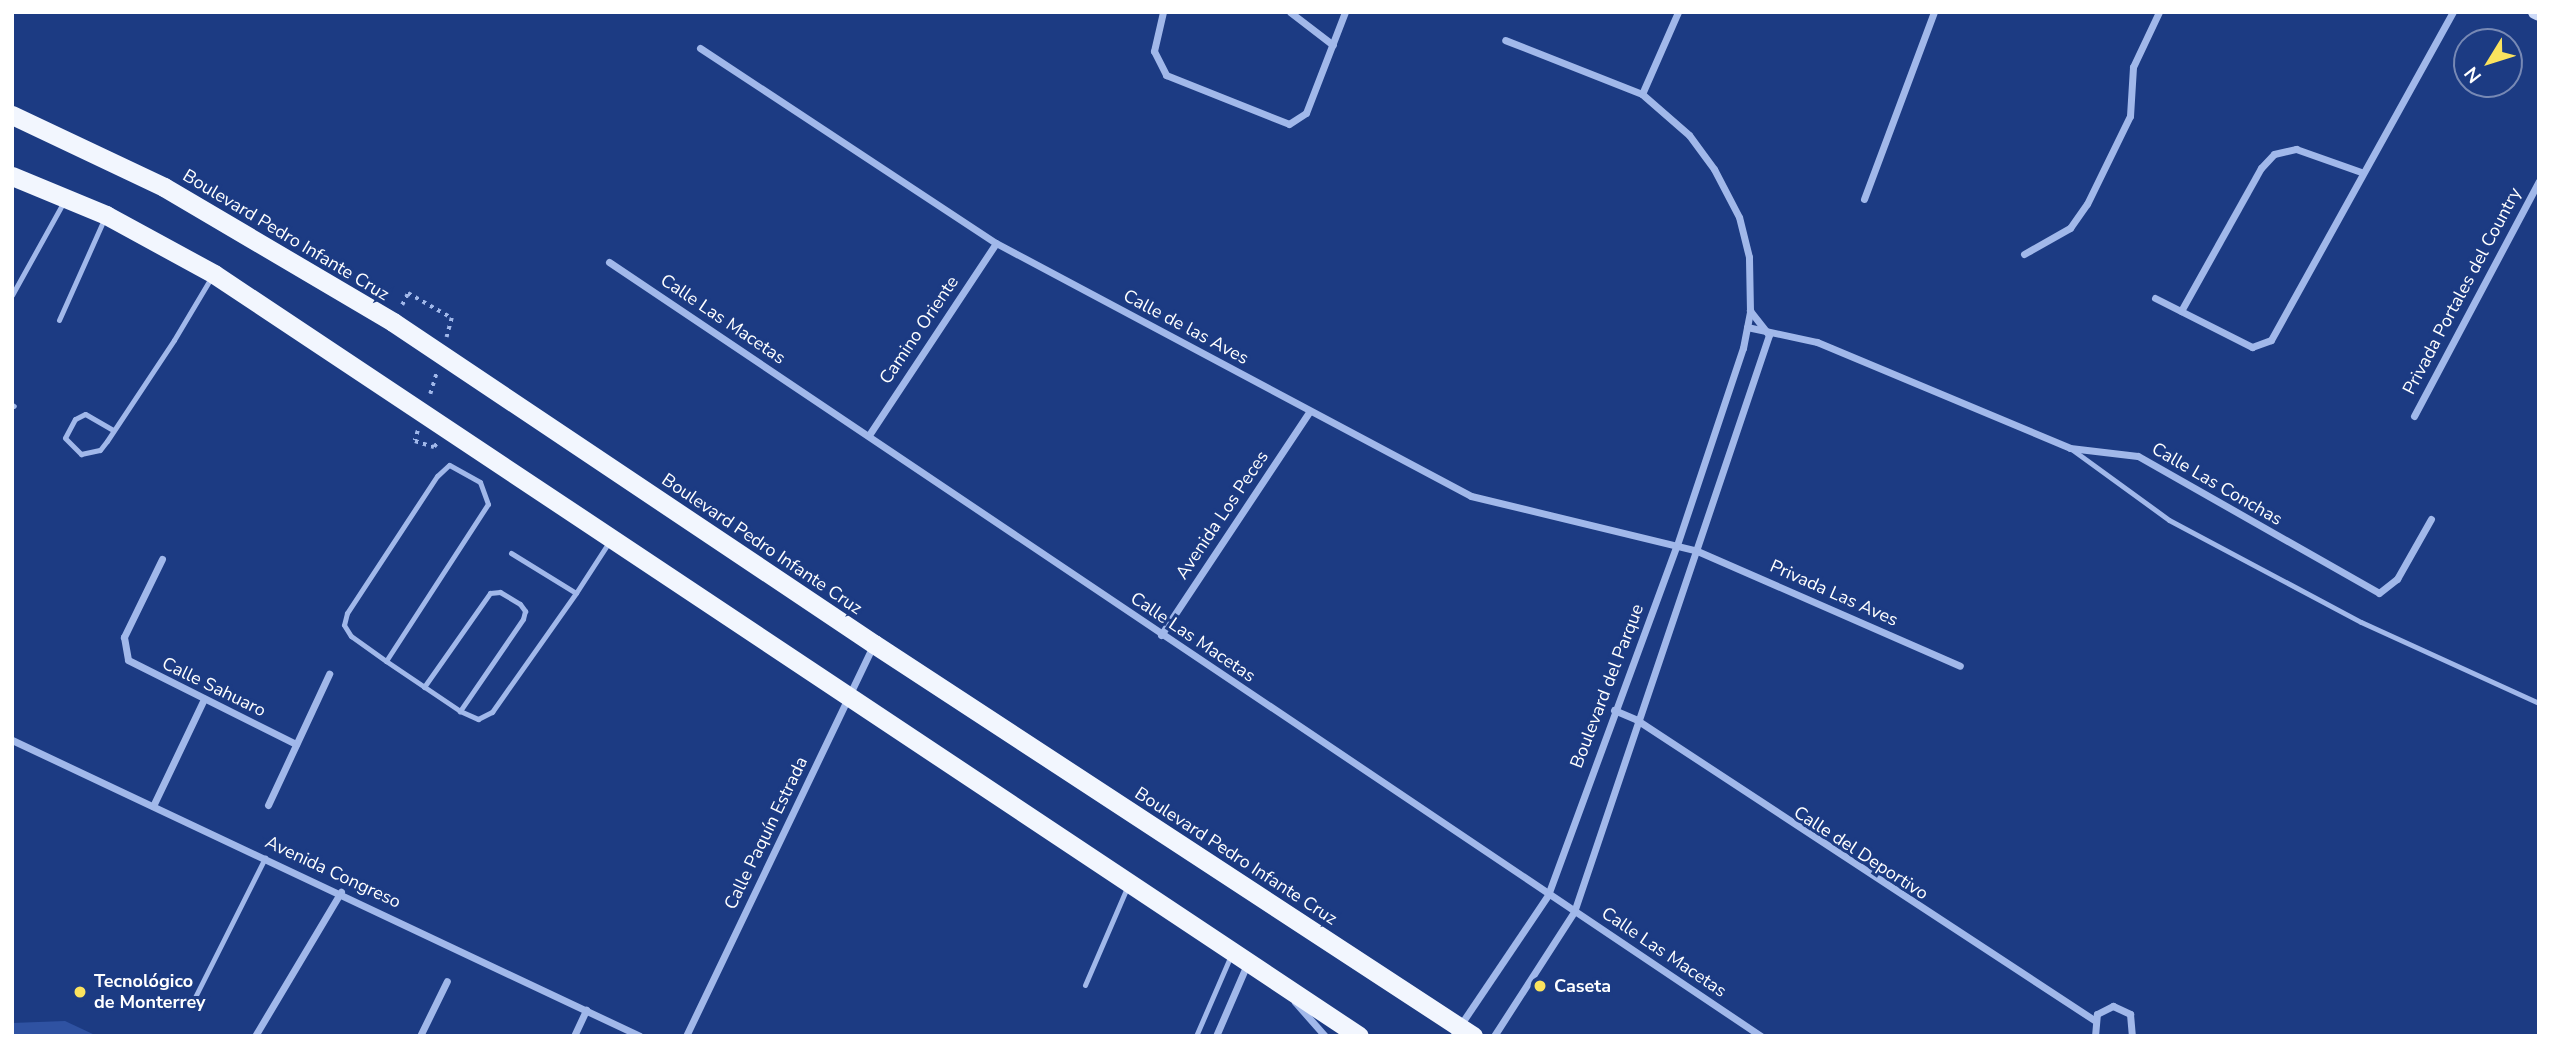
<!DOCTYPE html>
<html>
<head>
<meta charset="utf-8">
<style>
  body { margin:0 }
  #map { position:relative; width:2551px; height:1048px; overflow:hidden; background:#1c3b83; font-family:"Nunito Sans",sans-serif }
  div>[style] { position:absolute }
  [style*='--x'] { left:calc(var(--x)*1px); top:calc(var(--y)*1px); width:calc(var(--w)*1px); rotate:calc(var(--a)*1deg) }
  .green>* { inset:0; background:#2f52a2 }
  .path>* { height:3.5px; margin-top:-1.75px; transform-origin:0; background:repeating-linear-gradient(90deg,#a1b8ea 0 3.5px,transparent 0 8.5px) }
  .service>* { height:5px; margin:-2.5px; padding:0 2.5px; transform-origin:2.5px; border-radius:2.5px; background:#a1b8ea }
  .minor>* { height:7px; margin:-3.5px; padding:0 3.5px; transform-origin:3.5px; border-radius:3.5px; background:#a1b8ea }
  .secondary>* { height:14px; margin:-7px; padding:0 7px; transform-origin:7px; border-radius:7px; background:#cddaf8 }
  .trunk>* { height:19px; margin:-9.5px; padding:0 9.5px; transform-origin:9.5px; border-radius:9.5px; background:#f2f6fe }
  .dots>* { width:19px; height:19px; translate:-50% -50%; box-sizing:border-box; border:4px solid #1c3b83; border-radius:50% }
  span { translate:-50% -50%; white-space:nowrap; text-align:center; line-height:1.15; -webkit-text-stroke:6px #1c3b83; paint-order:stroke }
  .street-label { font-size:18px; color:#fff }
  .poi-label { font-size:18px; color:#fff; font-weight:700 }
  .left { translate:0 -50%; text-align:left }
  .frame { position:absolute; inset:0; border:14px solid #fff; pointer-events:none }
  .north { position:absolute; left:2453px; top:28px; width:70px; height:70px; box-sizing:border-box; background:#1c3b83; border:2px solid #7789b5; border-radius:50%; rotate:232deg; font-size:19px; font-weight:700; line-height:28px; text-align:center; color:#fff }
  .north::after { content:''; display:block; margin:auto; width:24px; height:32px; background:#fbe35e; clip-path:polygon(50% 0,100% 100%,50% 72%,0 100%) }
</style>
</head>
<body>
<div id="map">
  <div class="green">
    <div style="clip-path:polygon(65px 1021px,97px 1036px,12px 1036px,12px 1023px)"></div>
  </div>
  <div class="path">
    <div style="--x:402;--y:305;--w:13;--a:-63"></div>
    <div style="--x:408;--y:293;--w:51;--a:29.6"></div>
    <div style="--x:452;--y:318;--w:20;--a:105"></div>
    <div style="--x:430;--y:394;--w:21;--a:-73"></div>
    <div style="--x:418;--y:431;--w:10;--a:107"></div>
    <div style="--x:415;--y:441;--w:20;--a:18"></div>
    <div style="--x:434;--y:447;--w:5;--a:-53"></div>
  </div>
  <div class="service">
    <div style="--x:12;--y:295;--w:105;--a:-61"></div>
    <div style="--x:59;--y:320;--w:113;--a:-65.9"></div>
    <div style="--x:12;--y:405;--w:2;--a:27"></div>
    <div style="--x:113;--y:430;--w:32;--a:-150"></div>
    <div style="--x:85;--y:414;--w:11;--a:153"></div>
    <div style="--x:75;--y:419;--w:21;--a:118"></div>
    <div style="--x:65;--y:438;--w:23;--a:45"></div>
    <div style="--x:81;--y:454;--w:19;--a:-12"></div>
    <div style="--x:100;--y:450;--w:11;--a:-52"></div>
    <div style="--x:107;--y:441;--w:121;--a:-56.4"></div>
    <div style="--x:174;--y:340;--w:72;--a:-59.2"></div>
    <div style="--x:2070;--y:448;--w:122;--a:36"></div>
    <div style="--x:2169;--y:520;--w:217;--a:28"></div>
    <div style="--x:2361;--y:622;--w:196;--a:24.5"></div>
    <div style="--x:511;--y:553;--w:76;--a:31.6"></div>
    <div style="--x:576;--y:593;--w:61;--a:-57.1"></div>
    <div style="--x:386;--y:661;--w:187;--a:-57"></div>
    <div style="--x:488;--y:504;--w:23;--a:-110"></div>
    <div style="--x:480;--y:482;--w:35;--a:-151"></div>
    <div style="--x:449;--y:465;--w:16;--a:137"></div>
    <div style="--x:437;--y:476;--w:164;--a:123.3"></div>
    <div style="--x:347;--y:613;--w:12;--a:104"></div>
    <div style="--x:344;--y:625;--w:13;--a:58"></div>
    <div style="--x:351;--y:636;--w:43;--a:35.5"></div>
    <div style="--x:386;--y:661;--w:89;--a:34"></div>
    <div style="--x:460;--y:711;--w:20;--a:24"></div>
    <div style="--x:478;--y:719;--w:16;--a:-27"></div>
    <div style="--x:492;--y:712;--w:146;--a:-54.8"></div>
    <div style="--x:424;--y:687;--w:115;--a:-54.9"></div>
    <div style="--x:490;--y:593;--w:10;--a:-6"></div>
    <div style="--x:500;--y:592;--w:23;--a:31"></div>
    <div style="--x:520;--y:604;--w:9;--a:54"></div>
    <div style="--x:525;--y:611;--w:8;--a:104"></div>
    <div style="--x:523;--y:619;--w:112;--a:124.4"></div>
    <div style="--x:1085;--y:985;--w:109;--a:-66.7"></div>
    <div style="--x:191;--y:1005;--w:165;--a:-63.3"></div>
    <div style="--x:1196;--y:1036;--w:88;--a:-66.6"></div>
  </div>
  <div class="minor">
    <div style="--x:1163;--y:12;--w:40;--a:103"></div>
    <div style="--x:1154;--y:51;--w:27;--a:63"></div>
    <div style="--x:1166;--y:75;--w:132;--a:21.7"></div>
    <div style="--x:1289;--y:124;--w:20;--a:-33"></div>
    <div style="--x:1306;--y:113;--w:108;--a:-68.9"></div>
    <div style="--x:1290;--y:12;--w:54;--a:37.5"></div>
    <div style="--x:700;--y:48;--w:354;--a:33.4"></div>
    <div style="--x:996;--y:243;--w:538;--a:28.04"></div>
    <div style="--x:1471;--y:496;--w:230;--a:13.6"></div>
    <div style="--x:1695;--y:550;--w:289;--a:23.6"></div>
    <div style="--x:1642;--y:94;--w:90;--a:-66.3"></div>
    <div style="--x:1864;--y:199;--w:200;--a:-69.5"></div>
    <div style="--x:2024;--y:254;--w:53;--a:-29.5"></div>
    <div style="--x:2070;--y:228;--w:29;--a:-55"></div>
    <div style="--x:2087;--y:204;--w:98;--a:-64"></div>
    <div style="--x:2130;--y:116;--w:49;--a:-86.5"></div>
    <div style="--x:2133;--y:67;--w:61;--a:-64.7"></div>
    <div style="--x:609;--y:262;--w:1388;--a:33.9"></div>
    <div style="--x:2155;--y:298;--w:109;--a:26.8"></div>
    <div style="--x:2252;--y:347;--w:20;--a:-20"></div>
    <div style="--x:2271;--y:340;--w:375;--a:-61"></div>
    <div style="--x:2181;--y:311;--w:164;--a:-60.8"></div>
    <div style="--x:2261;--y:168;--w:19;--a:-47"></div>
    <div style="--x:2274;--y:154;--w:23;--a:-13"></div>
    <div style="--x:2296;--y:149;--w:69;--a:19.5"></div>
    <div style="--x:1747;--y:327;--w:72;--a:12.1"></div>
    <div style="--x:1817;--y:342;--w:274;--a:22.7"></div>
    <div style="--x:2070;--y:448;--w:68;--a:6.7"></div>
    <div style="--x:2138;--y:456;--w:277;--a:29.6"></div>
    <div style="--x:2379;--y:593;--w:23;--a:-38"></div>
    <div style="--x:2397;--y:579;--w:69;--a:-60.5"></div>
    <div style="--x:2414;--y:416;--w:266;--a:-62"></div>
    <div style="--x:869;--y:435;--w:230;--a:-56.5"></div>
    <div style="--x:162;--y:559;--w:87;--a:116"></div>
    <div style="--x:124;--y:637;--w:23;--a:80"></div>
    <div style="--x:128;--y:660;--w:188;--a:26.6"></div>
    <div style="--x:1161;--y:635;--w:268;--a:-56.4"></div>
    <div style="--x:1614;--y:710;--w:25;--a:23"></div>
    <div style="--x:1637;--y:720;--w:547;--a:33.28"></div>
    <div style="--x:12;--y:740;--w:694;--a:25.24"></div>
    <div style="--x:268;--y:805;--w:145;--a:-65"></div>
    <div style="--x:153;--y:806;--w:119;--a:-64.5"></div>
    <div style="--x:1295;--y:1002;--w:45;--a:48.6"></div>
    <div style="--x:255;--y:1036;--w:168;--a:-59.2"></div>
    <div style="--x:420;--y:1036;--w:61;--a:-63.9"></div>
    <div style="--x:574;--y:1036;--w:29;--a:-65"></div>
    <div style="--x:686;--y:1036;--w:433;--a:-64.4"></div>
    <div style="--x:1216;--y:1036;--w:81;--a:-66.6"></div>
    <div style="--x:1453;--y:1036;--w:170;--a:-56"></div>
    <div style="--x:1548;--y:895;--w:373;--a:-69.8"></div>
    <div style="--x:1677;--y:545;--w:208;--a:-71.5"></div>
    <div style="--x:1743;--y:348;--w:38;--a:-79"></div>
    <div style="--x:1750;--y:311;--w:54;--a:-91.1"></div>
    <div style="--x:1749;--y:257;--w:41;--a:-104"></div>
    <div style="--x:1739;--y:217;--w:54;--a:-117.5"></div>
    <div style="--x:1714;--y:169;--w:42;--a:-126.3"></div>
    <div style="--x:1689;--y:135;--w:62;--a:-138.9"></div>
    <div style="--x:1642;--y:94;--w:147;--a:-158.5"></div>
    <div style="--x:1494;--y:1036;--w:148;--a:-57.2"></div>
    <div style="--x:1574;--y:912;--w:609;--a:-71.33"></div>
    <div style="--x:1769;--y:335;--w:31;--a:-128"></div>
    <div style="--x:2095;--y:1036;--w:22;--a:-85"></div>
    <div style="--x:2097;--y:1014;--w:18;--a:-27"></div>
    <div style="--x:2113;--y:1006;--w:19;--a:25"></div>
    <div style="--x:2130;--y:1014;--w:22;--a:85"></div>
  </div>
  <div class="secondary">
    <div style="--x:2535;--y:12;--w:4;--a:27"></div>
  </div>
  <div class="trunk">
    <div style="--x:12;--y:115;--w:168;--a:25.3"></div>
    <div style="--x:164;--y:187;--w:266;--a:30.5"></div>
    <div style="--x:393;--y:322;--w:579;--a:33.8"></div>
    <div style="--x:874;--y:644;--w:716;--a:33.2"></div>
    <div style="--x:12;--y:176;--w:102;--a:22.5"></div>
    <div style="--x:106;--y:215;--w:123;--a:28.6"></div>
    <div style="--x:214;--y:274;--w:1375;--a:33.64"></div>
  </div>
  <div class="dots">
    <div style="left:1540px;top:986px;background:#fbe35e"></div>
    <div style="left:80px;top:992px;background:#fbe35e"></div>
  </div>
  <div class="street-label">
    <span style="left:286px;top:235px;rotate:31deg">Boulevard Pedro Infante Cruz</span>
    <span style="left:2462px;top:291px;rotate:-62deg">Privada Portales del Country</span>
    <span style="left:723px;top:319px;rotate:34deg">Calle Las Macetas</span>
    <span style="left:1186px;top:327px;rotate:28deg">Calle de las Aves</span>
    <span style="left:919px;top:330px;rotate:-56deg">Camino Oriente</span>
    <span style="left:2217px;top:484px;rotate:30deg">Calle Las Conchas</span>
    <span style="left:1222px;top:515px;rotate:-56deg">Avenida Los Peces</span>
    <span style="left:762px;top:544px;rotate:34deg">Boulevard Pedro Infante Cruz</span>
    <span style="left:1834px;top:593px;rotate:24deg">Privada Las Aves</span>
    <span style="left:1193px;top:637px;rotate:34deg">Calle Las Macetas</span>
    <span style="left:1607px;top:686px;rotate:-69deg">Boulevard del Parque</span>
    <span style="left:214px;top:687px;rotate:26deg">Calle Sahuaro</span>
    <span style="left:766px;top:833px;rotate:-64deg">Calle Paquín Estrada</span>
    <span style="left:1861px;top:853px;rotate:33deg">Calle del Deportivo</span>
    <span style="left:1236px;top:856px;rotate:33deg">Boulevard Pedro Infante Cruz</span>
    <span style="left:333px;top:872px;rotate:25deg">Avenida Congreso</span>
    <span style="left:1664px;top:952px;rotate:34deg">Calle Las Macetas</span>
  </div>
  <div class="poi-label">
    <span class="left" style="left:94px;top:992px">Tecnológico<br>de Monterrey</span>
    <span class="left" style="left:1554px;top:986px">Caseta</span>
  </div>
  <div class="frame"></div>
  <div class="north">N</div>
</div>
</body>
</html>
